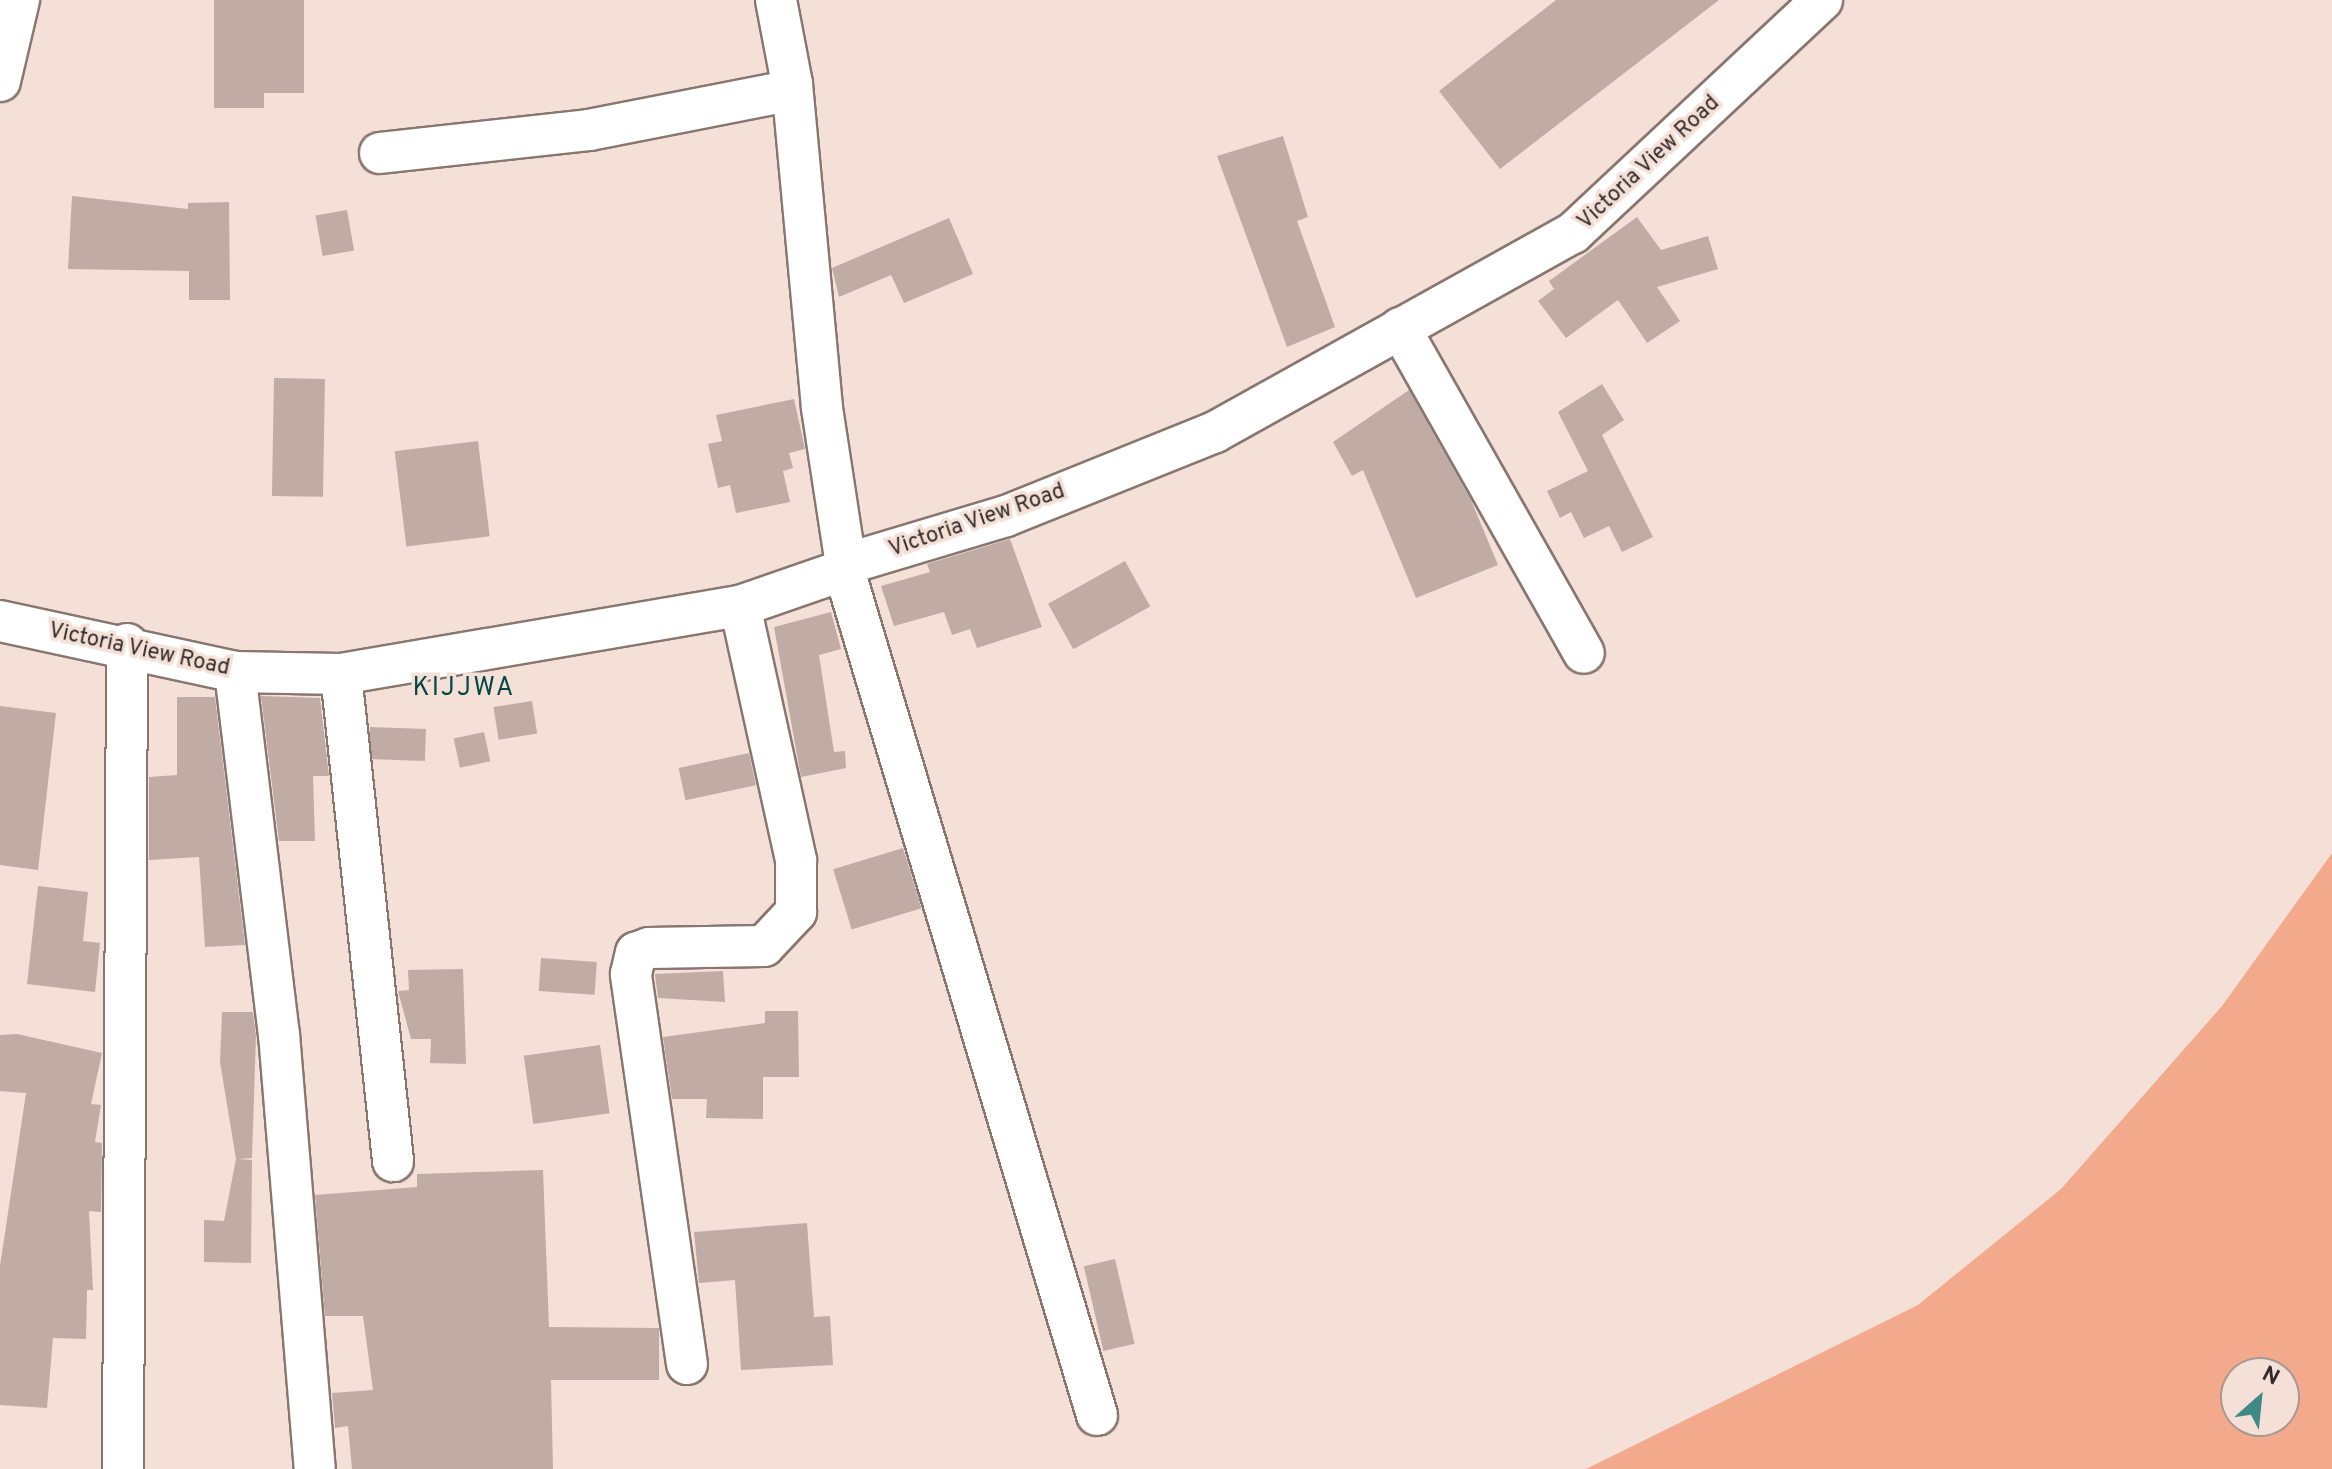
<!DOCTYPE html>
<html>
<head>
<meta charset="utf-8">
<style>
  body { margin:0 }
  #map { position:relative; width:2332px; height:1469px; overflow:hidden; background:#f5e0d8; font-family:Overpass,sans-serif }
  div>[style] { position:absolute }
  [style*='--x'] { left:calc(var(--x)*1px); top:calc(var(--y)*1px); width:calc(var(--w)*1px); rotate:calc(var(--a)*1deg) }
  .green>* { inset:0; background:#f3a98c }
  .building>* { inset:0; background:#c0aca5; transform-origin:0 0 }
  .roads { filter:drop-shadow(2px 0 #88766f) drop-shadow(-2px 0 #88766f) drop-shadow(0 2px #88766f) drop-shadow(0 -2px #88766f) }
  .street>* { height:40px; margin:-20px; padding:0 20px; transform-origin:20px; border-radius:20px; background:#fff }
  span { translate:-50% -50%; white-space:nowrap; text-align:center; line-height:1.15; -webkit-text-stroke:7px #f5e0d8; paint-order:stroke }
  .street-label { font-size:22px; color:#322b28 }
  .quarter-label { font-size:26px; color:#044745; letter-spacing:2px }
  .north { position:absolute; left:2220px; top:1357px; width:80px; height:80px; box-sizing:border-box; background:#f5e0d8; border:2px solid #a79892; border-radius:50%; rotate:27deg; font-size:22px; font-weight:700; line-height:32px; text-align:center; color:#322b28 }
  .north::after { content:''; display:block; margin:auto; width:28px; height:36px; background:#418987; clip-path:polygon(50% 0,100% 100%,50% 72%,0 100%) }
</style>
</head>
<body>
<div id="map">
  <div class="green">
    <div style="clip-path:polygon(evenodd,2332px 853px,2332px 1469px,1586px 1469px,1918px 1305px,2061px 1189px,2222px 1006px,2332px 853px,2236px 1373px,2284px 1373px,2284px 1421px,2236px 1421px,2236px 1373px)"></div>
  </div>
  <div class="building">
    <div style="clip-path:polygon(214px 0,304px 0,304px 93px,264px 93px,264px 108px,214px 108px)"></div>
    <div style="clip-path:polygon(1556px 0,1719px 0,1500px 169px,1439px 91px)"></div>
    <div style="clip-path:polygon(1283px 136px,1308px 217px,1297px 221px,1335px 327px,1287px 347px,1217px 156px)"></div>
    <div style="clip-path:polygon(72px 196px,188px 209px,188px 203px,229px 202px,230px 300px,189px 300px,189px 271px,68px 269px)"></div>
    <div style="left:347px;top:210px;width:41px;height:32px;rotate:80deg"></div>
    <div style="clip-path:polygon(1637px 217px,1661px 250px,1708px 236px,1718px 269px,1657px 287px,1680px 321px,1647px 343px,1618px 300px,1566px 338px,1538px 301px,1554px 289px,1549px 281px)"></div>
    <div style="clip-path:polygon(949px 218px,973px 274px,904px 303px,891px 275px,839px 297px,832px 268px)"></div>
    <div style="left:274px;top:378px;width:51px;height:118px;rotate:1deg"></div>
    <div style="clip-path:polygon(1602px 384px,1624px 420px,1602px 435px,1653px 537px,1622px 552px,1609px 526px,1584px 538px,1571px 512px,1560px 518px,1547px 491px,1588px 471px,1558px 412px)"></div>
    <div style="clip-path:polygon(1409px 390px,1471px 500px,1498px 565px,1416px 598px,1363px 470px,1352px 476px,1333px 442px)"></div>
    <div style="clip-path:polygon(794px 399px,805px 449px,789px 453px,793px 468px,783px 471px,790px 502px,736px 513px,730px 485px,718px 488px,708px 444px,722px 441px,716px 415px)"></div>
    <div style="left:478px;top:441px;width:96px;height:84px;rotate:83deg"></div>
    <div style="clip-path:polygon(1010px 539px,1042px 627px,977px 648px,970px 629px,952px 635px,944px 612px,894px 626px,881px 586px,930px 572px,927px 564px)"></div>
    <div style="left:1125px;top:561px;width:52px;height:88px;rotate:61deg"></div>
    <div style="clip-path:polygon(831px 612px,841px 649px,819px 655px,834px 752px,845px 751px,846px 768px,801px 777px,774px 627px)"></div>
    <div style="clip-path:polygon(261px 696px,320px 698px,329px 776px,313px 776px,315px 841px,279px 841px)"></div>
    <div style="clip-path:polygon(177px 697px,215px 697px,245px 945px,205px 947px,199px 857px,149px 860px,149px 777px,177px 775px)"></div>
    <div style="left:532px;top:701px;width:33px;height:39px;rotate:81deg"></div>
    <div style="clip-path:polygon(0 706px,56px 713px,38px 870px,0 865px)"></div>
    <div style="left:370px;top:727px;width:56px;height:32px;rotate:2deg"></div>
    <div style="left:484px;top:732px;width:30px;height:31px;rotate:78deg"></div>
    <div style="left:749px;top:753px;width:33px;height:72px;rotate:78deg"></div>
    <div style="left:903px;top:848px;width:63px;height:73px;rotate:73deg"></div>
    <div style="clip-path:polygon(38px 886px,88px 892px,83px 941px,100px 943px,95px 992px,27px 984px)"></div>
    <div style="left:541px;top:958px;width:56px;height:33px;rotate:4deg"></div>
    <div style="clip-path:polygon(463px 969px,466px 1064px,430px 1063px,431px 1039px,411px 1039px,398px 991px,409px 990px,408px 970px)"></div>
    <div style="clip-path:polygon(723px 971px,725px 1002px,658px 998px,655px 974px)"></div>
    <div style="clip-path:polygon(765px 1011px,798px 1011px,799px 1077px,763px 1077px,763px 1119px,706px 1118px,707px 1099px,672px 1099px,663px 1037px,765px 1023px)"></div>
    <div style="clip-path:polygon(222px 1012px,253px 1012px,256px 1036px,252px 1158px,239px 1159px,252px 1160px,251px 1263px,204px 1262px,204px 1220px,224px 1221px,236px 1159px,220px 1062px)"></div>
    <div style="clip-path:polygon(17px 1034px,102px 1053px,91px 1104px,101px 1105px,95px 1142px,102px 1143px,101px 1212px,89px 1211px,93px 1290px,87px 1290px,86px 1339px,53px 1338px,47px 1408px,0 1405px,0 1266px,26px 1093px,0 1091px,0 1035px)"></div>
    <div style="left:600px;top:1045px;width:69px;height:77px;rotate:82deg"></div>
    <div style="clip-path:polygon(543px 1170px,549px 1327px,659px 1328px,659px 1380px,551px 1380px,553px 1469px,352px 1469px,348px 1426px,335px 1428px,332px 1393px,373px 1390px,363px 1316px,325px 1316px,315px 1195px,417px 1187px,417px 1174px)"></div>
    <div style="clip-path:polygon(807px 1223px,814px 1317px,830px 1316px,833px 1365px,741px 1370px,735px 1280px,699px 1283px,694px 1232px)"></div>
    <div style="left:1115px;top:1259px;width:87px;height:32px;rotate:77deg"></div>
  </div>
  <div class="roads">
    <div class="street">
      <div style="--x:776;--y:0;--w:86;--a:79.2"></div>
      <div style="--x:792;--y:84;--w:325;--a:84.7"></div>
      <div style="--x:822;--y:408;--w:158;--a:81.3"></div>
      <div style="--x:0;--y:81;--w:83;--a:-76.8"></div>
      <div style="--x:380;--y:153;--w:210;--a:-6.3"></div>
      <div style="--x:589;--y:130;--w:197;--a:-11.1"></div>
      <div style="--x:782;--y:92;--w:13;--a:-39"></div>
      <div style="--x:1400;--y:328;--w:373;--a:60.5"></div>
      <div style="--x:844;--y:570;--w:882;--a:73.33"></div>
      <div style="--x:0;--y:621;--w:240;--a:12.2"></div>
      <div style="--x:235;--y:672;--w:106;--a:1.1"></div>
      <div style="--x:341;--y:674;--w:405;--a:-9.7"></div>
      <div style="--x:740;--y:606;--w:110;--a:-19.1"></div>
      <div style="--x:844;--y:570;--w:6;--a:-72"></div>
      <div style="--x:846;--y:564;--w:167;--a:-16.7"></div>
      <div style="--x:1006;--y:516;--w:225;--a:-21.9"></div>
      <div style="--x:1215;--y:432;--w:410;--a:-29.1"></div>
      <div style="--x:1573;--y:233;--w:341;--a:-43.1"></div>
      <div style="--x:235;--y:672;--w:365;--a:83.1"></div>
      <div style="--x:279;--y:1034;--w:436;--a:85.3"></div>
      <div style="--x:341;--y:674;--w:490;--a:83.9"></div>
      <div style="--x:687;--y:1364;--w:394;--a:-98.2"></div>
      <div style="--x:631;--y:974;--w:22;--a:-77"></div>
      <div style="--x:636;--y:953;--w:14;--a:-21"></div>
      <div style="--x:649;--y:948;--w:115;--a:-1"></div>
      <div style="--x:764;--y:946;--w:47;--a:-46.7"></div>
      <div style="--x:796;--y:912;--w:52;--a:-90"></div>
      <div style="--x:796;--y:860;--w:260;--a:-102.4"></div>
      <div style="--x:123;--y:1469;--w:825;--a:-89.72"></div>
    </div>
  </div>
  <div class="street-label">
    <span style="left:1649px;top:163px;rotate:-43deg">Victoria View Road</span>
    <span style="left:977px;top:521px;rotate:-19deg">Victoria View Road</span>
    <span style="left:139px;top:650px;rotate:12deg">Victoria View Road</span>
  </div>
  <div class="quarter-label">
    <span style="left:464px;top:689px">KIJJWA</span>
  </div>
  <div class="north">N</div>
</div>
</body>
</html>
